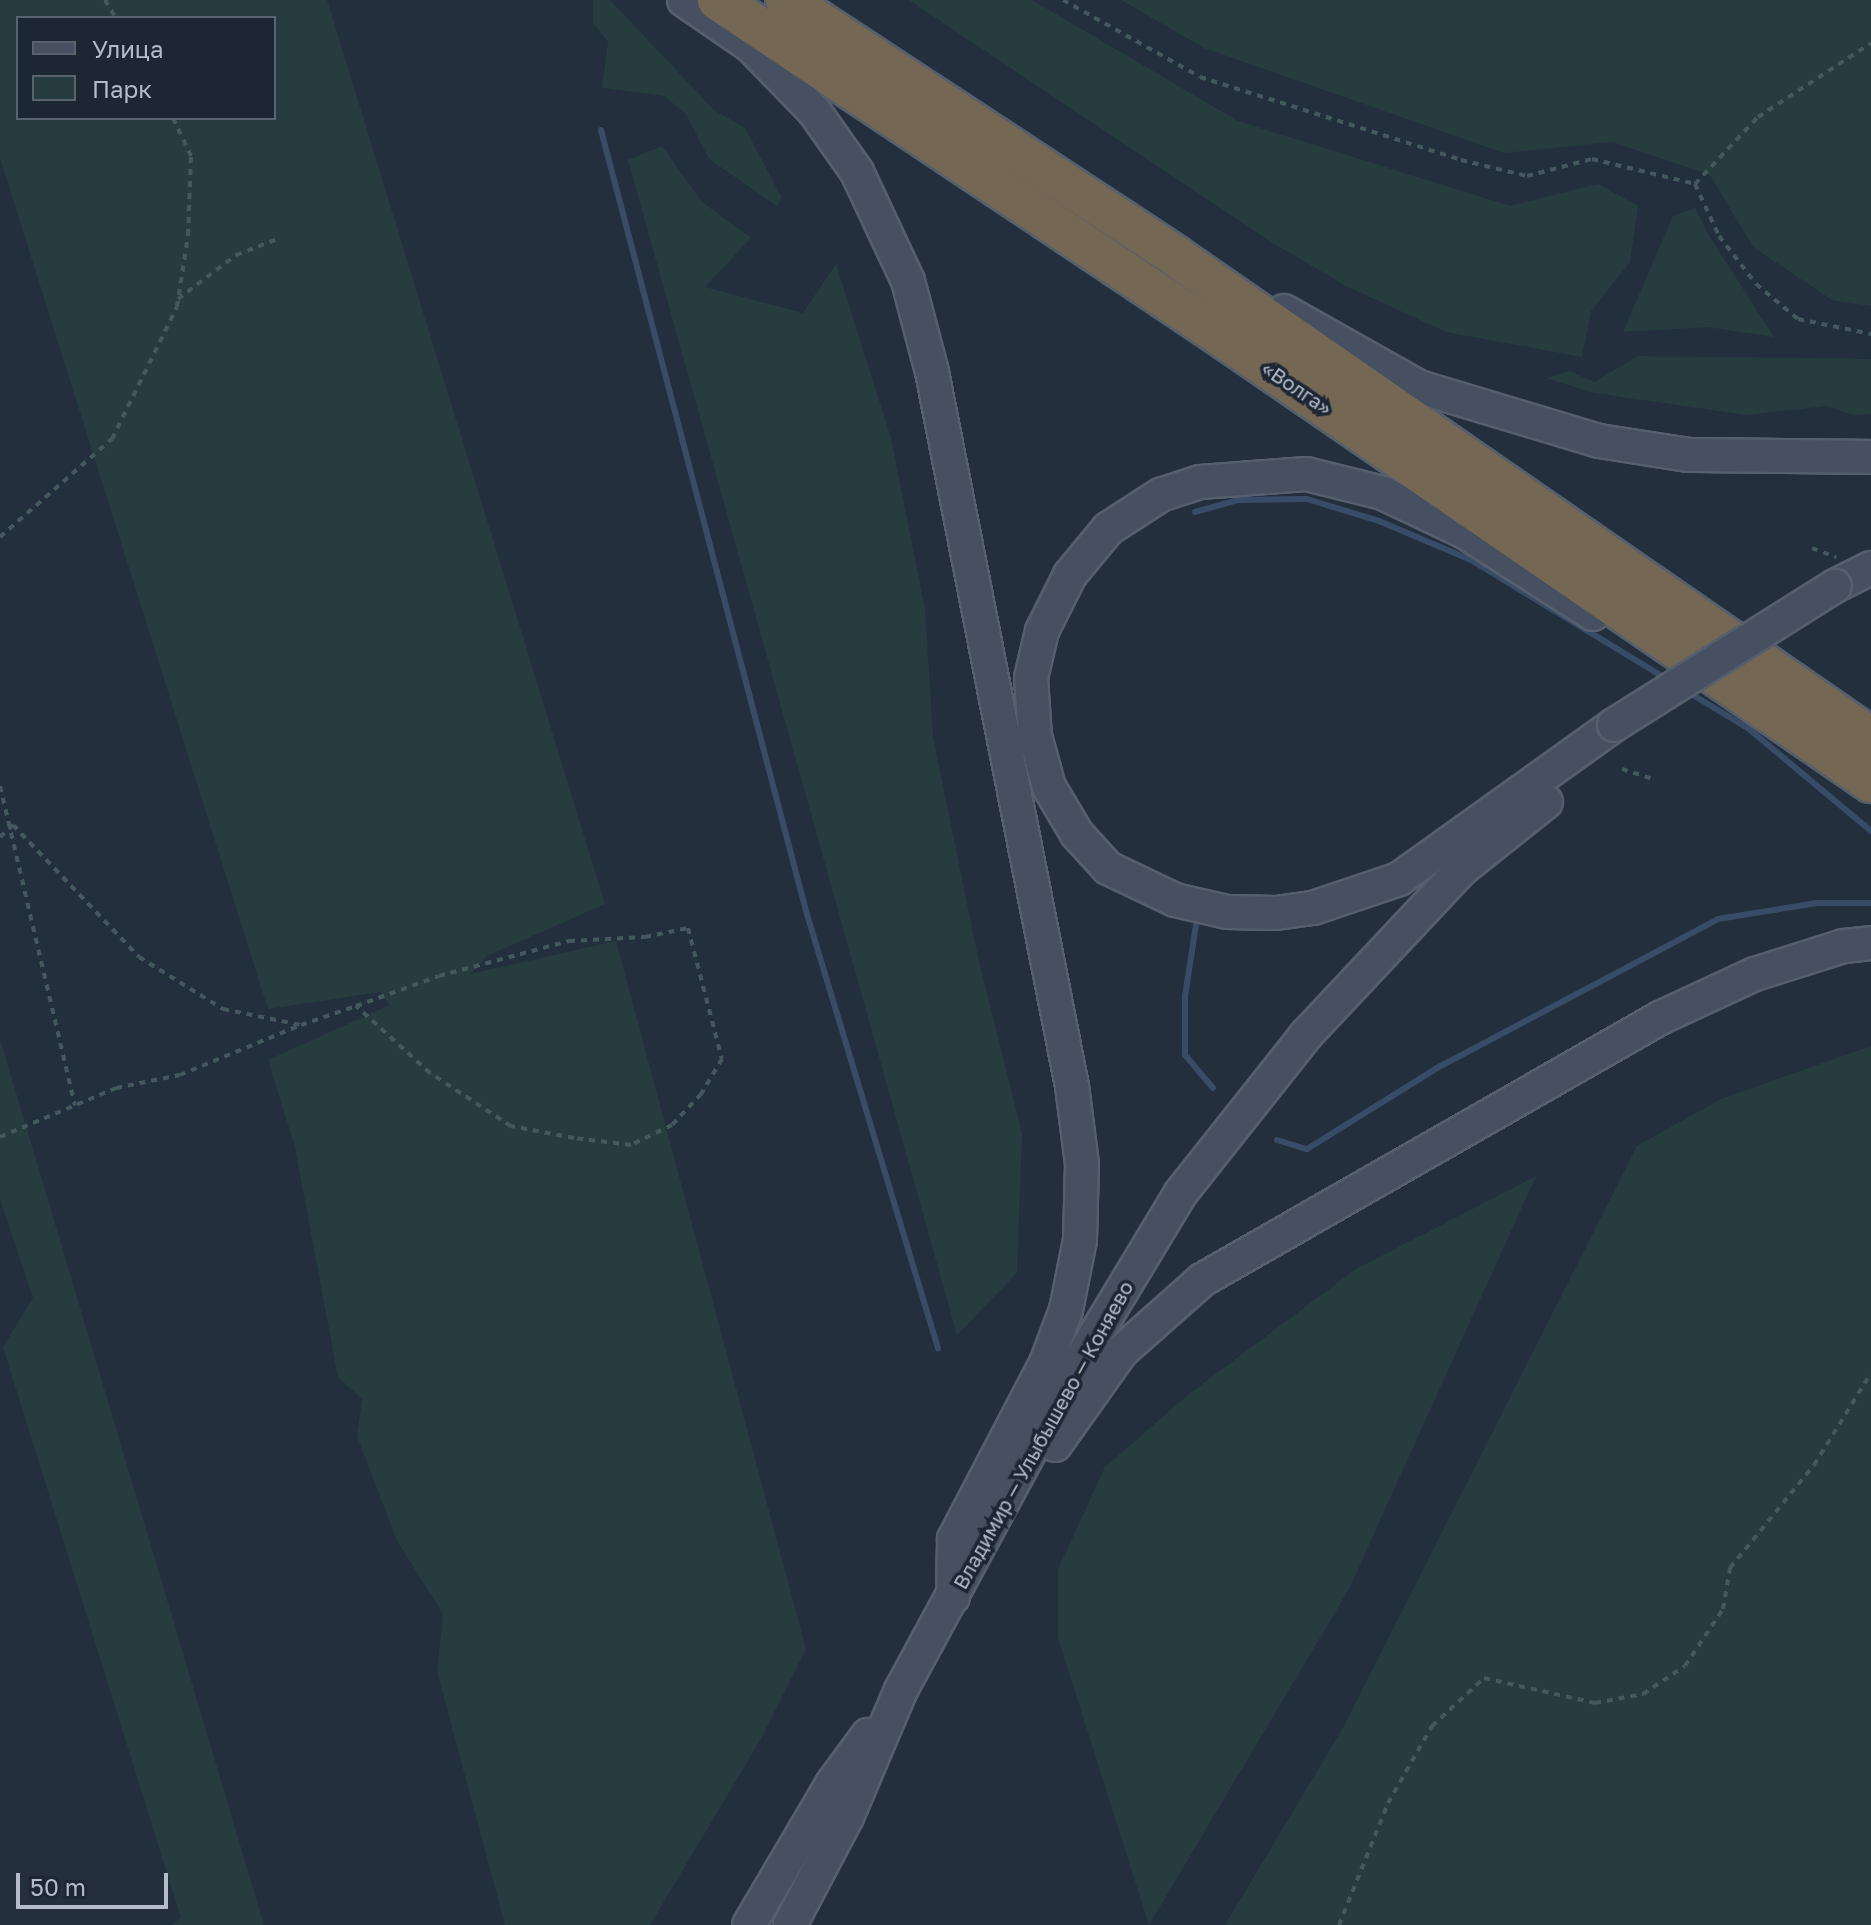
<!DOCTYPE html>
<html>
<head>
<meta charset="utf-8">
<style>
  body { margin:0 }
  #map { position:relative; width:1871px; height:1925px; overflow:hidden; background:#242f3e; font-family:"Golos Text",sans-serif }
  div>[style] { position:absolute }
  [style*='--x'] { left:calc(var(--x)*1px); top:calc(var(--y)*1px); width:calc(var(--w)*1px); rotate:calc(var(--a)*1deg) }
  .green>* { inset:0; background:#263c3f }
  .stream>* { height:6px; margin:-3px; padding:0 3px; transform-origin:3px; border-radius:3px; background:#394c67 }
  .path>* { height:4px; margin-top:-2px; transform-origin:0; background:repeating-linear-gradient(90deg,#44595c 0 6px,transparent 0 12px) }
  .roads { filter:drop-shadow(2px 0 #565f6c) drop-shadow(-2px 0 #565f6c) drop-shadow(0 2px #565f6c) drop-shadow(0 -2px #565f6c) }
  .secondary>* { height:32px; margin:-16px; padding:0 16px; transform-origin:16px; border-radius:16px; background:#465061 }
  .highway>* { height:40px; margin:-20px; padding:0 20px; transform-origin:20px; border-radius:20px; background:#746855 }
  .bridges { filter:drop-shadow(2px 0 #565f6c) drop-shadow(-2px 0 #565f6c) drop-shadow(0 2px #565f6c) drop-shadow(0 -2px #565f6c) }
  .secondary-bridge>* { height:32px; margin:-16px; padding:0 16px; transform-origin:16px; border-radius:16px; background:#465061 }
  span { translate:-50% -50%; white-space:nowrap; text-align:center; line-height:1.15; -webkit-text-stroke:7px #1d2633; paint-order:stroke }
  .street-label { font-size:20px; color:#b4bcc9 }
  .legend { position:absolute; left:16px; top:16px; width:260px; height:104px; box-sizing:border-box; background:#1d2633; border:2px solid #59626f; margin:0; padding:10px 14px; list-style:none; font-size:24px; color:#b4bcc9 }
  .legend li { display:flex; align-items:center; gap:16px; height:40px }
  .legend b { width:40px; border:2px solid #59626f }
  .scale { position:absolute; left:16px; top:1873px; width:152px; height:36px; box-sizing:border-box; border:4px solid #b4bcc9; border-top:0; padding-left:10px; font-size:24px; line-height:28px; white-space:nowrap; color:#b4bcc9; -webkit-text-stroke:6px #1d2633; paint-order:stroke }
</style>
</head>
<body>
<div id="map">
  <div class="green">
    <div style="clip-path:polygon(evenodd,0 0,327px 0,605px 904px,487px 956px,470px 974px,616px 941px,806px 1649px,762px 1737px,650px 1925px,505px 1925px,437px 1671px,443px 1614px,397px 1541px,357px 1436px,362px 1399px,338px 1377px,295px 1147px,268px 1060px,390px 1005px,380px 992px,268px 1009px,0 158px,0 0,18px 18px,274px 18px,274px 118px,18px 118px,18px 18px)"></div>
    <div style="clip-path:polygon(593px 0,610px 0,714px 110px,745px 128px,782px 198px,777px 206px,709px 159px,686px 114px,664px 96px,602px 88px,608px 42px,593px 23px)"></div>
    <div style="clip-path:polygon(909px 0,1032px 0,1238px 121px,1510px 206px,1598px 184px,1638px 206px,1630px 262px,1591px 311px,1582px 357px,1446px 332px,1346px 286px,1273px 243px)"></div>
    <div style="clip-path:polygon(1121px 0,1871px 0,1871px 306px,1832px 300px,1753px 247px,1710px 175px,1612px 142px,1504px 153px,1204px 48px)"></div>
    <div style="clip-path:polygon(662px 146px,702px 202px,751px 238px,705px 287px,803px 313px,836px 264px,891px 438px,925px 609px,933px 737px,979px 962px,1022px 1134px,1017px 1273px,957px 1335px,628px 160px)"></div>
    <div style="clip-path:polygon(1695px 208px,1708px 234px,1774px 337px,1708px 327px,1623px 332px,1673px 216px)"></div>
    <div style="clip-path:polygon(1638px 356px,1871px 359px,1871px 414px,1853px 415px,1827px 406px,1747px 415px,1594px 393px,1546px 378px,1570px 371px,1594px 382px)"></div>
    <div style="clip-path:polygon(0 1039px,264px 1925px,172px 1925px,181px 1918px,3px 1347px,33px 1298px,0 1199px)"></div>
    <div style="clip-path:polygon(1871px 1046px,1871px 1925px,1225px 1925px,1344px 1726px,1637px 1146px,1721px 1099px)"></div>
    <div style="clip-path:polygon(1536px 1176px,1349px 1589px,1149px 1925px,1058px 1638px,1058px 1569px,1105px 1467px,1189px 1394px,1356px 1269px)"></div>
  </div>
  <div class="stream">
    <div style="--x:601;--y:130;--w:807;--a:75.29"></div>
    <div style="--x:806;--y:911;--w:457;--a:73.2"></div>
    <div style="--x:1195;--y:512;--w:45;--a:-15.6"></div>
    <div style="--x:1238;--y:500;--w:69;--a:-0.8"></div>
    <div style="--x:1307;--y:499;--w:75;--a:17"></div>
    <div style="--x:1379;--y:521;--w:100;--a:23"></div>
    <div style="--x:1471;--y:560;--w:231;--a:31.3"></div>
    <div style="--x:1688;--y:692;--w:71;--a:31.2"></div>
    <div style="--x:1749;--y:729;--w:159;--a:39.9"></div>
    <div style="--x:1196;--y:925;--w:72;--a:98.8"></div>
    <div style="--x:1185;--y:996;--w:59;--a:90"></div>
    <div style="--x:1185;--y:1055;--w:43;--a:49.7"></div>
    <div style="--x:1277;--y:1140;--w:31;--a:17"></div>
    <div style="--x:1307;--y:1149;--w:153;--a:-31.9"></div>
    <div style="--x:1437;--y:1068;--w:318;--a:-27.9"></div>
    <div style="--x:1718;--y:919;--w:100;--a:-9.2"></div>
    <div style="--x:1817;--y:903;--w:54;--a:0"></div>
  </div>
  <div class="path">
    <div style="--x:105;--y:0;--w:21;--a:59"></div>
    <div style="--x:1063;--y:0;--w:157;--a:29.3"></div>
    <div style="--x:1200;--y:77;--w:274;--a:17.6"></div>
    <div style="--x:1461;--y:160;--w:68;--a:13.6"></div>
    <div style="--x:1527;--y:176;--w:67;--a:-14.7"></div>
    <div style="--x:1592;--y:159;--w:106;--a:13.6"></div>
    <div style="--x:1695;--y:184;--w:57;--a:65.2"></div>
    <div style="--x:1719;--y:236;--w:61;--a:52.4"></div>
    <div style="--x:1756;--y:284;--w:55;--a:39.8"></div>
    <div style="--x:1798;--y:319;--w:75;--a:11.6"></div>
    <div style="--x:1695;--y:184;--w:92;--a:-46.8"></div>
    <div style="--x:1758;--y:117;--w:135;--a:-33.2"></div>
    <div style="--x:178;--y:299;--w:73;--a:-37.2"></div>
    <div style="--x:236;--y:255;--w:42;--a:-21"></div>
    <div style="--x:0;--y:537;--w:149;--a:-41.2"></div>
    <div style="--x:112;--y:439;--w:147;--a:-63.8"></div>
    <div style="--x:177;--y:307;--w:73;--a:-81.3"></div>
    <div style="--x:188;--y:235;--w:79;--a:-87.8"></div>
    <div style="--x:191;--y:156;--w:42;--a:-115.3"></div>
    <div style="--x:1812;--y:548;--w:26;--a:21"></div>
    <div style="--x:1622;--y:769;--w:35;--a:18"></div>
    <div style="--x:0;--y:786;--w:328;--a:76.8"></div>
    <div style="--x:13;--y:825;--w:182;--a:46.3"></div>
    <div style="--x:139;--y:957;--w:99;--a:31.8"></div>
    <div style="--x:223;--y:1009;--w:80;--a:11.6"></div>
    <div style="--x:0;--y:837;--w:18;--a:-43"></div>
    <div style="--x:0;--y:1137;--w:126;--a:-22.9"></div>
    <div style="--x:116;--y:1088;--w:65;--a:-11.5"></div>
    <div style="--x:180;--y:1075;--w:131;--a:-22.5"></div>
    <div style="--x:301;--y:1025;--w:58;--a:-19.1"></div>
    <div style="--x:356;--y:1006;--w:88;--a:-19.9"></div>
    <div style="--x:439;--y:976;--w:135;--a:-15.1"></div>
    <div style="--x:569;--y:941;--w:76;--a:-3"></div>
    <div style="--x:645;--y:937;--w:44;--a:-11.8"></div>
    <div style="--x:688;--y:928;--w:135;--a:75.5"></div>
    <div style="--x:722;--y:1059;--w:41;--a:121"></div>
    <div style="--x:701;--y:1094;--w:42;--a:133.1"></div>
    <div style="--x:672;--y:1125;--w:46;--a:154"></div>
    <div style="--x:631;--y:1145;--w:57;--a:-173"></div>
    <div style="--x:574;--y:1138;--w:64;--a:-169.2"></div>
    <div style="--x:511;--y:1126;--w:97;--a:-146.8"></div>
    <div style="--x:430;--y:1073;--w:100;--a:-137.8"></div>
    <div style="--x:1339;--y:1925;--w:131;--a:-68.1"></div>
    <div style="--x:1388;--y:1803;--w:89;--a:-60.3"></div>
    <div style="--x:1432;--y:1726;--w:71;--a:-42.7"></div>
    <div style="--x:1484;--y:1678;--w:114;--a:12.7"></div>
    <div style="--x:1595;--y:1703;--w:49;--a:-10.6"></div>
    <div style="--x:1643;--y:1694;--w:50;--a:-33.7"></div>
    <div style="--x:1685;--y:1666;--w:69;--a:-56.3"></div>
    <div style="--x:1723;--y:1609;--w:42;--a:-80.3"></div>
    <div style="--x:1730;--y:1568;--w:133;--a:-50.8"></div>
    <div style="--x:1814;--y:1465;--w:108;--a:-58.2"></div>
  </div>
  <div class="roads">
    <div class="secondary">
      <div style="--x:684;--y:0;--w:81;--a:34.5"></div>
      <div style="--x:751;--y:46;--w:91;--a:45.9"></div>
      <div style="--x:814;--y:111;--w:75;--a:54.8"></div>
      <div style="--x:857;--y:172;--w:120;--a:64.9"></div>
      <div style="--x:908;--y:281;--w:94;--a:75.2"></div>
      <div style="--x:932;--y:372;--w:728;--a:78.91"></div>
      <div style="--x:1072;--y:1086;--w:79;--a:82.7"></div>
      <div style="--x:1082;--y:1164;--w:76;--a:91.5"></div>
      <div style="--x:1080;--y:1240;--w:71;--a:101.3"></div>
      <div style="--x:1066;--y:1310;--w:57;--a:110.7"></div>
      <div style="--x:1046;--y:1363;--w:199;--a:117.6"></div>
      <div style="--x:954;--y:1539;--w:58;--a:91"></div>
      <div style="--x:1284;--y:311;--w:155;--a:29.4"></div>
      <div style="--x:1419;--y:387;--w:188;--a:16.7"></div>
      <div style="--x:1599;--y:441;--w:90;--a:8.9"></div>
      <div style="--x:1688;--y:455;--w:183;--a:0.6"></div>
      <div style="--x:1835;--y:586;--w:40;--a:-26.6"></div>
      <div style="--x:1593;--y:614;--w:152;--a:-147.4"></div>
      <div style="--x:1465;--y:532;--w:91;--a:-154.6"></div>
      <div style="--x:1383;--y:493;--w:79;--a:-166.1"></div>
      <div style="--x:1306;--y:474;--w:106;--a:175.7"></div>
      <div style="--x:1200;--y:482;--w:40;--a:162"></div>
      <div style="--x:1162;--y:494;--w:64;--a:147.1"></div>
      <div style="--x:1108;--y:529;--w:60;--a:129.6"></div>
      <div style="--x:1070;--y:575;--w:63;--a:116.6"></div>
      <div style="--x:1042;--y:631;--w:48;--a:103.2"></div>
      <div style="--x:1031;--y:678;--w:58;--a:86.1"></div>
      <div style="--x:1035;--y:736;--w:53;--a:74.6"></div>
      <div style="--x:1049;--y:787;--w:55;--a:59.2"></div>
      <div style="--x:1077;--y:834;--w:46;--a:47.6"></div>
      <div style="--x:1108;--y:868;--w:74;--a:25.5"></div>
      <div style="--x:1175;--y:900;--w:53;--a:13"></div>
      <div style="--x:1227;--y:912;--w:49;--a:1.2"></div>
      <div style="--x:1276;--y:913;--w:37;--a:-8"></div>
      <div style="--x:1313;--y:908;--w:91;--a:-18.6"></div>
      <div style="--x:1399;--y:879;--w:264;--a:-35.6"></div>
      <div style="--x:1055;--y:1445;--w:114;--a:-54.6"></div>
      <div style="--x:1121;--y:1352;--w:108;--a:-41.6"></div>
      <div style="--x:1202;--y:1280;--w:528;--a:-29.77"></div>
      <div style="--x:1660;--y:1018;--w:105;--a:-24.9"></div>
      <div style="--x:1755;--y:974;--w:93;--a:-17.5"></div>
      <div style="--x:1844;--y:946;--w:27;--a:-6"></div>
      <div style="--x:749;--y:1925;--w:164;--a:-59.5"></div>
      <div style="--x:832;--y:1784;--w:61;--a:-53.7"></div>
      <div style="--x:790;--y:1925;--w:122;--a:-62.2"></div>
      <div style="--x:847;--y:1817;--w:138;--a:-67"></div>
      <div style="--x:901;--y:1690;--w:364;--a:-61.6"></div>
      <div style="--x:1074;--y:1370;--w:205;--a:-58.9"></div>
      <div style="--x:1180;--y:1194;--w:203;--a:-51.6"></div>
      <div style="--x:1306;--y:1035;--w:229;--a:-46.8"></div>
      <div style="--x:1463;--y:868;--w:106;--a:-38.5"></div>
    </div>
    <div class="highway">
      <div style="--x:718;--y:0;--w:585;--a:33.72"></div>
      <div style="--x:1205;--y:325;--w:808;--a:34.46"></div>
      <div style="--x:786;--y:0;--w:466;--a:33.3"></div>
      <div style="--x:1175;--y:256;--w:847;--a:34.7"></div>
    </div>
  </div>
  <div class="bridges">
    <div class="secondary-bridge">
      <div style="--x:1614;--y:725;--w:261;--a:-32.2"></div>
    </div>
  </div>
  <div class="street-label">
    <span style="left:1297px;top:388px;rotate:34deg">«Волга»</span>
    <span style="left:1043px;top:1435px;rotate:-61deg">Владимир — Улыбышево — Коняево</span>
  </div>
  <ul class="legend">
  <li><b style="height:10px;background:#465061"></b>Улица</li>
  <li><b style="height:22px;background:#263c3f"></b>Парк</li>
  </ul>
  <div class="scale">50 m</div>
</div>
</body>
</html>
